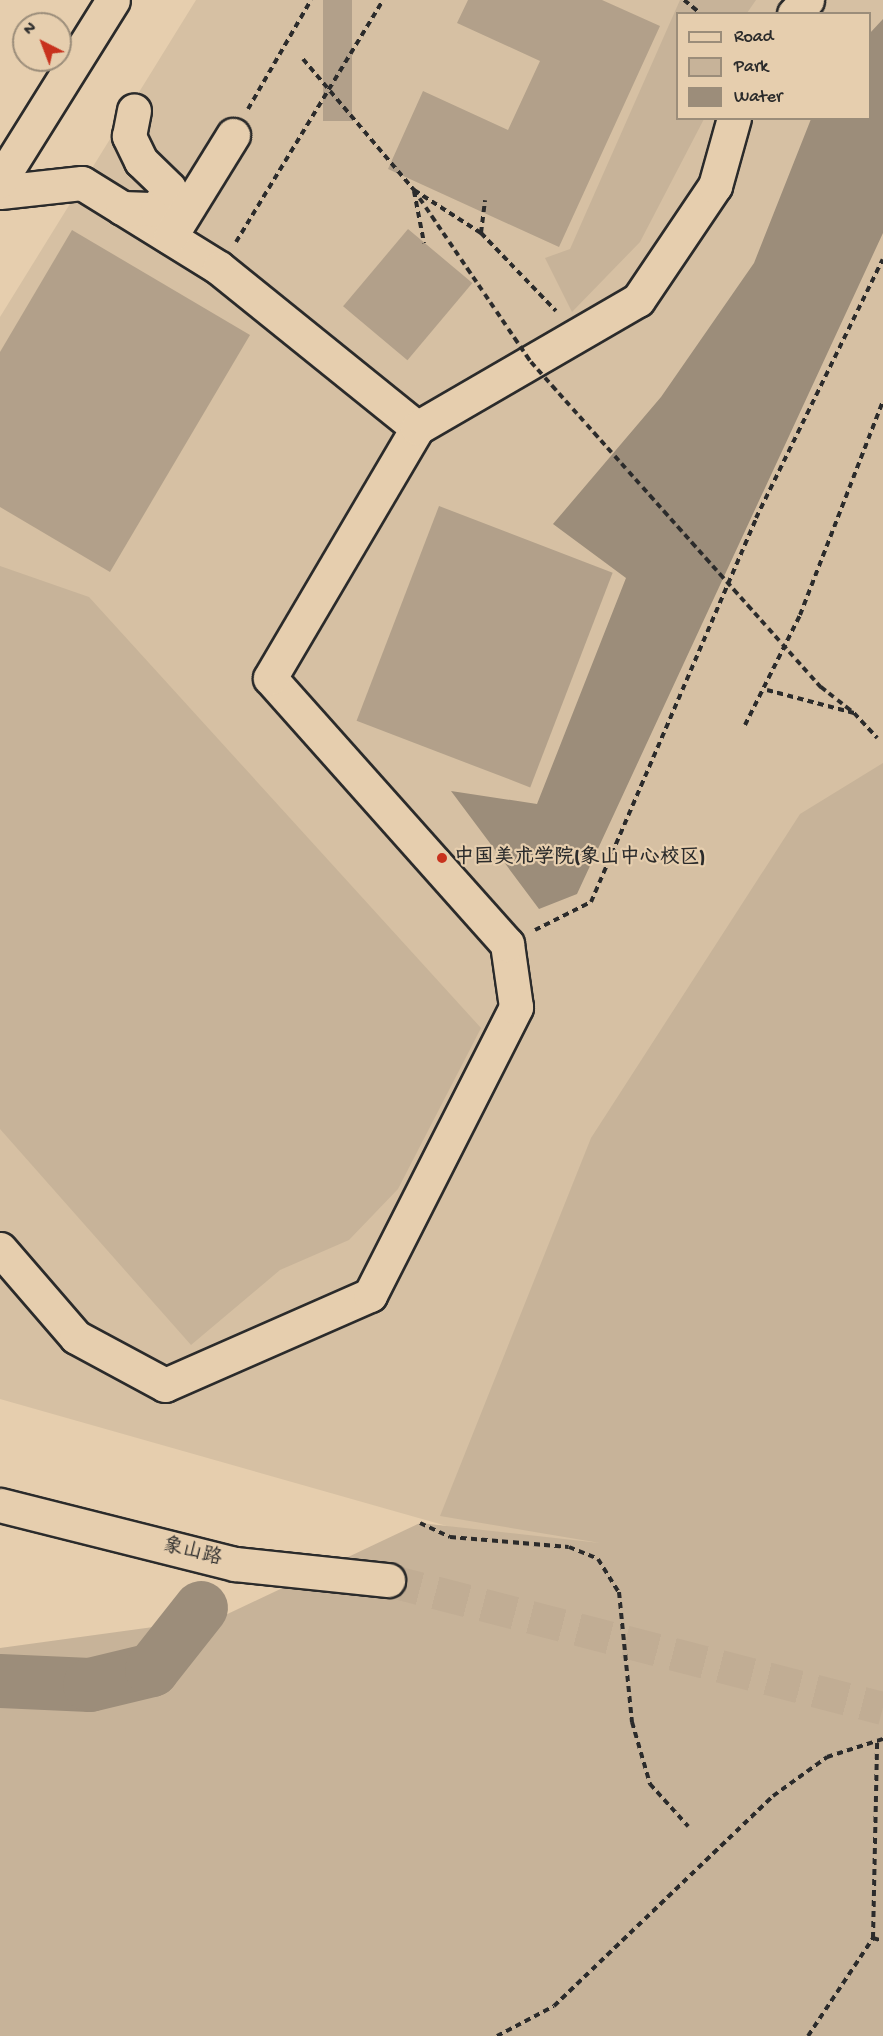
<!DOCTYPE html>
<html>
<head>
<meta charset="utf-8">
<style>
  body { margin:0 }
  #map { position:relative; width:883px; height:2036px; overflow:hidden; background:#e6ceae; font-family:"Gochi Hand","LXGW WenKai TC",sans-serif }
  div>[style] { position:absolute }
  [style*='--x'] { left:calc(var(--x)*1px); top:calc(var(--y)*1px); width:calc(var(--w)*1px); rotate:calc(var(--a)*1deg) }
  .built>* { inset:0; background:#d6c0a3 }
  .green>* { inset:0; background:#c7b399 }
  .water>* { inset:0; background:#9c8d7a }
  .river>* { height:54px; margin:-27px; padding:0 27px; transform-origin:27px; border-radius:27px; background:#9c8d7a }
  .building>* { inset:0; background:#b2a08a; transform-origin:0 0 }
  .secondary-tunnel>* { height:33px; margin-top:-16.5px; transform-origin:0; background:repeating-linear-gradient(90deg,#c1ad94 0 33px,transparent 0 49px) }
  .path>* { height:4px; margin-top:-2px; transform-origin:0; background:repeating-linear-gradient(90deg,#2b2b2b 0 6px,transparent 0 10.5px) }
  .roads { filter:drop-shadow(2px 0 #2b2b2b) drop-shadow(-2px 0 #2b2b2b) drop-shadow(0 2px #2b2b2b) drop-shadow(0 -2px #2b2b2b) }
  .minor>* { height:33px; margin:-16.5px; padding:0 16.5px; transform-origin:16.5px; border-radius:16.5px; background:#e6ceae }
  .tertiary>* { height:33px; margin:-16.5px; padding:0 16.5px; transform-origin:16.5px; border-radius:16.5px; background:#e6ceae }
  .secondary>* { height:33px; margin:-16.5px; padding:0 16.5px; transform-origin:16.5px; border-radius:16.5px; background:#e6ceae }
  .path-bridge>* { height:4px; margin-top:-2px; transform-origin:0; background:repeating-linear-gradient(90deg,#2b2b2b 0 6px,transparent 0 10.5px) }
  .dots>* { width:16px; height:16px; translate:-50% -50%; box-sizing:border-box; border:3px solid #e6ceae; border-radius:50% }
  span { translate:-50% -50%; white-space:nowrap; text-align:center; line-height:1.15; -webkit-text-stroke:4.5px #e6ceae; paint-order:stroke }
  .poi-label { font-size:20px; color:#2b2b2b; font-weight:700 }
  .left { translate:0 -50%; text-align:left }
  .street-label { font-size:20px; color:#2b2b2b }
  .legend { position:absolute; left:676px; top:12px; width:195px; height:108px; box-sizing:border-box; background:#e6ceae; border:2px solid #9b8d7a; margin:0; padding:8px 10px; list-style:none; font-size:18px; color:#2b2b2b }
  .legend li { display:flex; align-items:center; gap:12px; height:30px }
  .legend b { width:30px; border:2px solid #9b8d7a }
  .north { position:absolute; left:12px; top:12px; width:60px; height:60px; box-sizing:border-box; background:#e6ceae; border:2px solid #9b8d7a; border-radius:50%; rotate:318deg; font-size:16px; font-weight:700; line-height:24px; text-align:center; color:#2b2b2b }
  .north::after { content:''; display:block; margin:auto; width:21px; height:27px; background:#c8321e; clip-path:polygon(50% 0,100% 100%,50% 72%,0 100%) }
</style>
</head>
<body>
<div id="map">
  <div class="built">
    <div style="clip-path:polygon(evenodd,196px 0,883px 0,883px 1650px,0 1399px,0 317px,196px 0,678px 14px,870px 14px,870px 118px,678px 118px,678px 14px)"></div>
  </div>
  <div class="green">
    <div style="clip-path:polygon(680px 0,756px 0,747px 13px,678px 14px,678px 118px,704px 119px,640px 242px,572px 312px,545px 258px,570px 249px)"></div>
    <div style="clip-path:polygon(0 566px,89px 597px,481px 1028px,398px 1189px,349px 1240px,280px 1270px,191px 1345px,0 1129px)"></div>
    <div style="clip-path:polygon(883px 763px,883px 2036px,0 2036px,0 1648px,219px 1618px,420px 1523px,600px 1543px,440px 1516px,591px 1138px,800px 814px)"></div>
  </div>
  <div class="water">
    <div style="clip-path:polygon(883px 19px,883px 233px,577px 894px,539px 909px,451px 791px,537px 804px,626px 578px,553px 524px,661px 397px,754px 263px,811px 119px,870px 118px,870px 33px)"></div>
  </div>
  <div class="river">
    <div style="--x:0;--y:1681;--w:90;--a:2.5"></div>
    <div style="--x:90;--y:1685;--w:64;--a:-13.6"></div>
    <div style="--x:152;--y:1670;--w:79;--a:-51.7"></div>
  </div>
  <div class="building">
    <div style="left:323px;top:0;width:29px;height:121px"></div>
    <div style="clip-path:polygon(468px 0,602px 0,660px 26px,559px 247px,388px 169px,423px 91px,508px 130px,540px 61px,457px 23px)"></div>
    <div style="left:408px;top:229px;width:84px;height:101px;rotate:40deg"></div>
    <div style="clip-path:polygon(72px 230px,250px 335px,110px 572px,0 507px,0 352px)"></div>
    <div style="left:439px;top:506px;width:186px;height:230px;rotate:21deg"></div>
  </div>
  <div class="secondary-tunnel">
    <div style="--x:388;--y:1580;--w:511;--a:14.5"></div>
  </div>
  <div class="path">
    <div style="--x:684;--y:0;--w:22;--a:39"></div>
    <div style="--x:248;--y:109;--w:126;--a:-60"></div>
    <div style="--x:414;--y:190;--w:80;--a:32.7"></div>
    <div style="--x:481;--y:233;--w:108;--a:46.1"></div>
    <div style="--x:414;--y:191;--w:53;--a:79.1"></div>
    <div style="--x:481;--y:233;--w:33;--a:-83"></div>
    <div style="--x:236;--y:242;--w:283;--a:-58.7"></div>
    <div style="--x:767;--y:690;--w:90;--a:14.8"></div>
    <div style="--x:854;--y:713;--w:34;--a:47"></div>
    <div style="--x:745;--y:725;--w:123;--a:-63.4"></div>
    <div style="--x:800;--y:615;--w:230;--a:-68.8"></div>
    <div style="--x:535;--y:930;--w:63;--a:-26.6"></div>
    <div style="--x:591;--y:902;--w:418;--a:-66.7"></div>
    <div style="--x:756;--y:518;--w:288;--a:-63.9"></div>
    <div style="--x:420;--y:1523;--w:33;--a:25"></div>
    <div style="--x:450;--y:1537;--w:119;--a:4.8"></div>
    <div style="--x:569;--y:1547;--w:31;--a:22"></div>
    <div style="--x:598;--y:1559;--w:39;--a:58"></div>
    <div style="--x:619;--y:1592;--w:131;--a:84.3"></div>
    <div style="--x:632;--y:1722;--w:65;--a:73.8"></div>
    <div style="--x:650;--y:1784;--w:57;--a:47.9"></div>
    <div style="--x:873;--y:1938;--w:10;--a:17"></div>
    <div style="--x:497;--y:2036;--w:64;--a:-27.8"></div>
    <div style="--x:554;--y:2006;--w:303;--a:-43.8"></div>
    <div style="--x:773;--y:1796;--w:67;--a:-35.8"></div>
    <div style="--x:827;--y:1757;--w:59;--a:-17.8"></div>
    <div style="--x:808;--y:2036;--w:118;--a:-56.4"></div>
    <div style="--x:873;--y:1938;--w:199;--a:-88.8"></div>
  </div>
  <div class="roads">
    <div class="minor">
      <div style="--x:794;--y:14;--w:19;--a:-47"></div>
      <div style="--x:0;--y:192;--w:82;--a:-6.3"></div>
      <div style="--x:82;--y:183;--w:161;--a:31.8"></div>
      <div style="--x:219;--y:268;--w:255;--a:38.9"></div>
      <div style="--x:122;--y:208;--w:35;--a:2"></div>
      <div style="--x:157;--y:209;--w:24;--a:-60"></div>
      <div style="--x:169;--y:188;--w:39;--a:-136"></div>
      <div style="--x:141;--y:161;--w:28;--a:-116"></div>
      <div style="--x:129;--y:136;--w:26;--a:-79"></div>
      <div style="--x:170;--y:237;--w:120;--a:-58.3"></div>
      <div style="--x:0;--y:1249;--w:116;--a:49.2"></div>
      <div style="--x:76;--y:1337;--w:101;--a:28.3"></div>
      <div style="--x:165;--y:1385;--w:224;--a:-23.7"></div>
      <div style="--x:370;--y:1295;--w:323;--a:-63.1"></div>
      <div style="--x:516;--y:1007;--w:64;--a:-98.1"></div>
      <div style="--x:507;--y:944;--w:356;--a:-131.7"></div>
      <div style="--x:270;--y:678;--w:290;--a:-59.5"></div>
      <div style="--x:417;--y:428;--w:255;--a:-30.1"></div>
      <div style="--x:638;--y:300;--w:138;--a:-56"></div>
      <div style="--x:715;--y:186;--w:71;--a:-74.4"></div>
    </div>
    <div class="tertiary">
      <div style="--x:0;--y:181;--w:213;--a:-58"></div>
    </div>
    <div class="secondary">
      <div style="--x:0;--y:1505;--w:242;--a:14.1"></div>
      <div style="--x:235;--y:1564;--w:154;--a:6"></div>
    </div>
  </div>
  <div class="path-bridge">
    <div style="--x:303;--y:59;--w:172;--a:49.7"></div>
    <div style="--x:414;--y:190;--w:208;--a:55.8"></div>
    <div style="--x:531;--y:362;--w:436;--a:48.3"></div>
    <div style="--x:821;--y:687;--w:42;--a:38.2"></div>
  </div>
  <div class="dots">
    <div style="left:442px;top:858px;background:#c8321e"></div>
  </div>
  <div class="poi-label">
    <span class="left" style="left:454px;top:858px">中国美术学院(象山中心校区)</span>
  </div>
  <div class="street-label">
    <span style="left:192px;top:1553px;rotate:14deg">象山路</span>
  </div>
  <ul class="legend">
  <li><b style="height:8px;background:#e6ceae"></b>Road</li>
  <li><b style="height:16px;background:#c7b399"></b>Park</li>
  <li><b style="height:16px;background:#9c8d7a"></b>Water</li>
  </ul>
  <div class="north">N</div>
</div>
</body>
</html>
